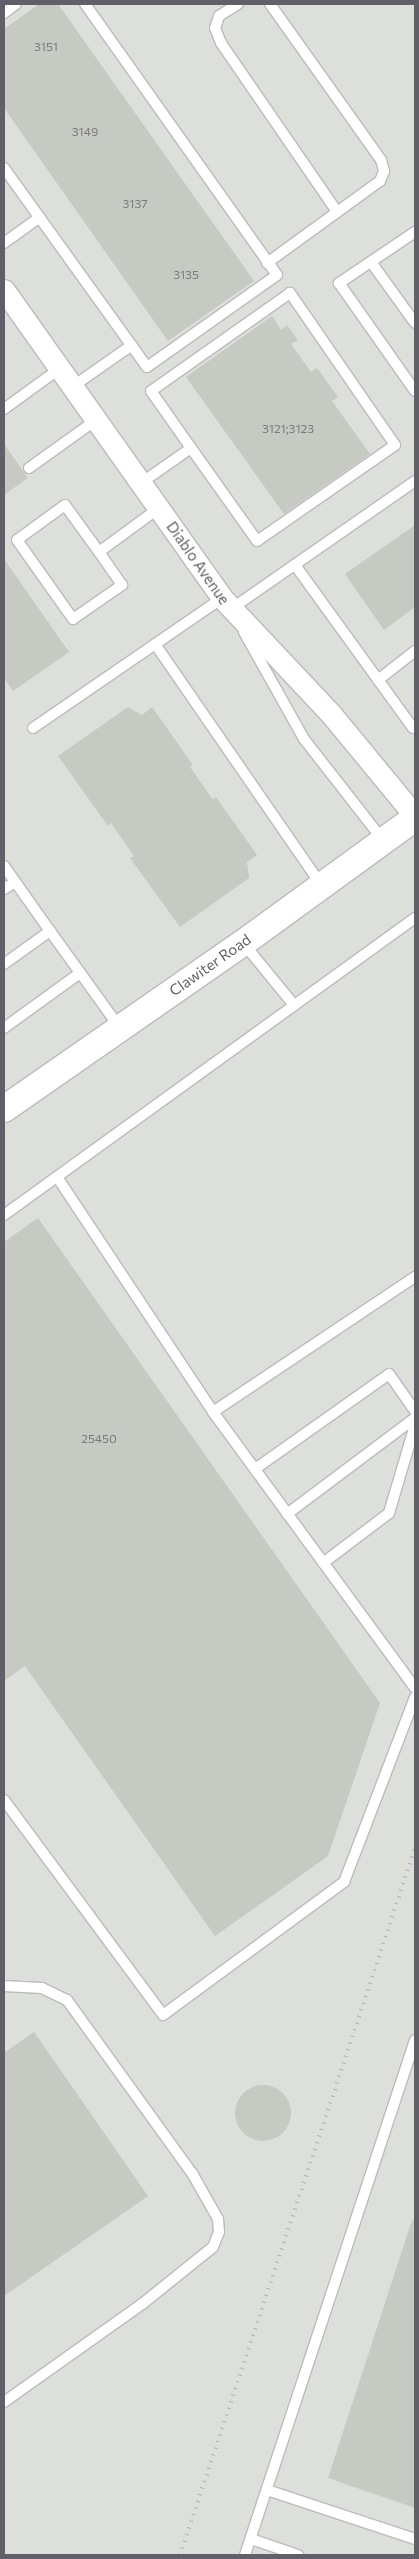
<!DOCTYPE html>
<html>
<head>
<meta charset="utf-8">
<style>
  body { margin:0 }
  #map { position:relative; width:419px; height:2559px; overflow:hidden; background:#ecf0e8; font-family:Commissioner,sans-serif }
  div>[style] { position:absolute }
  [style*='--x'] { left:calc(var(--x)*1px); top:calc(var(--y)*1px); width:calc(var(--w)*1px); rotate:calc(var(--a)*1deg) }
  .industrial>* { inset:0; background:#dcdfda; transform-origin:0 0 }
  .building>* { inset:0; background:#c7c9c3 }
  .round { border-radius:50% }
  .roads { filter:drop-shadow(1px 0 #bcbac0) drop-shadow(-1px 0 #bcbac0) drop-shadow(0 1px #bcbac0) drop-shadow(0 -1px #bcbac0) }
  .service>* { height:10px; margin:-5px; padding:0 5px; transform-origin:5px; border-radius:5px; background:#fff }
  .minor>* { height:21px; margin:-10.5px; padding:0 10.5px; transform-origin:10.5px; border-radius:10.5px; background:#fff }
  .tertiary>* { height:26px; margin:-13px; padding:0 13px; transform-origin:13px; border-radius:13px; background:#fff }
  .rail>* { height:4px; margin-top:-2px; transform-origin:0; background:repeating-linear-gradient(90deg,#b0b0b1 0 1px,transparent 0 7px) }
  span { translate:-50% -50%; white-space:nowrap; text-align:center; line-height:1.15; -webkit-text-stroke:4px #fff; paint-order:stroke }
  .number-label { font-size:12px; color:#7a7a7e }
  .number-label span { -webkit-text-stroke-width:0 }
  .street-label { font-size:15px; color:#615f67 }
  .frame { position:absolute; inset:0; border:5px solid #615f67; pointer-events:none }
</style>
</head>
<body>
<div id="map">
  <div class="industrial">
    <div style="left:4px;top:4px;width:411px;height:2551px"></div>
  </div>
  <div class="building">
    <div style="clip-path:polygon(39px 4px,58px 4px,254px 281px,168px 341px,4px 108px,4px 29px)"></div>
    <div style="clip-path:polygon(272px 316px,281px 330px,287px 325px,298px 340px,291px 344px,311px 372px,317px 368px,338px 397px,332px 401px,370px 454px,284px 514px,186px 377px)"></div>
    <div style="clip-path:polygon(4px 444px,28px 478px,4px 495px)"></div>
    <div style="clip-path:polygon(415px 525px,415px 607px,384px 630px,345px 574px)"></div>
    <div style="clip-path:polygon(4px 559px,69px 652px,13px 691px,4px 678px)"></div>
    <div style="clip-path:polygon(128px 707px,142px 715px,152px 707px,193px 765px,190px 767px,213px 800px,216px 797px,257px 855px,247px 862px,249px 878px,180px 927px,130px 858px,134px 856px,111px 823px,108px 826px,58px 756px)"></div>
    <div style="clip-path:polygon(38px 1218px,380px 1703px,328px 1856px,215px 1936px,25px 1666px,4px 1681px,4px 1242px)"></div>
    <div style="clip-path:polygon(34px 2032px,148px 2196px,4px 2296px,4px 2053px)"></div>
    <div class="round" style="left:235px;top:2085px;width:56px;height:56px"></div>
    <div style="clip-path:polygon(412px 2220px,415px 2221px,415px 2508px,328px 2478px)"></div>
  </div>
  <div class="roads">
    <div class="service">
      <div style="--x:238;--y:4;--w:22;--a:148"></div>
      <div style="--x:219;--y:16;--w:13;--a:108"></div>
      <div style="--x:215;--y:28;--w:16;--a:68"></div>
      <div style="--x:221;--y:43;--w:205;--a:55.5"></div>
      <div style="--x:4;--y:13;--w:15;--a:-37"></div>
      <div style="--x:4;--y:168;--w:245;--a:54.3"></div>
      <div style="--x:147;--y:367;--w:159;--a:-35.3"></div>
      <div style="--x:277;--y:275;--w:332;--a:-125.3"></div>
      <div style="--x:415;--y:232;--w:92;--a:146.1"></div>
      <div style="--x:339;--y:283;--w:132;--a:54.9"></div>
      <div style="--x:4;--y:243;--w:44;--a:-35.8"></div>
      <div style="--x:371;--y:262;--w:75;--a:54.2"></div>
      <div style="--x:267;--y:263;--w:140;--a:-36"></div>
      <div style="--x:380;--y:181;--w:11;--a:-68"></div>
      <div style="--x:384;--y:171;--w:11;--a:-105"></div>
      <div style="--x:381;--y:160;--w:191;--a:-125.4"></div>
      <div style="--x:72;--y:387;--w:73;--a:-35"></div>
      <div style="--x:4;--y:409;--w:68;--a:-36"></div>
      <div style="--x:29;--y:468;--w:82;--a:-35.6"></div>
      <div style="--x:141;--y:483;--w:61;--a:-35"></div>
      <div style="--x:191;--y:448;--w:114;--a:54.6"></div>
      <div style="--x:257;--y:541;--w:168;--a:-34.8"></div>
      <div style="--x:395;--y:445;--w:185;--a:-124.6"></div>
      <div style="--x:290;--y:293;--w:170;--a:144.8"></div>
      <div style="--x:151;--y:391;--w:70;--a:54.9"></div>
      <div style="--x:99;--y:552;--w:58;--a:-125.9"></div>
      <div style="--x:65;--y:505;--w:59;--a:143.9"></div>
      <div style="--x:17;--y:540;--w:97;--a:54.7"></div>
      <div style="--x:73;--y:619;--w:60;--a:-34.8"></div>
      <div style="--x:122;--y:585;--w:40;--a:-124.9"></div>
      <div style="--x:99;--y:552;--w:74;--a:-36.3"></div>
      <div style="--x:295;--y:565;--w:201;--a:54.1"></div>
      <div style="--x:413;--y:728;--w:3;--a:-45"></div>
      <div style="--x:231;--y:609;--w:224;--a:-34.8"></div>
      <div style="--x:244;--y:632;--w:123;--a:60.7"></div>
      <div style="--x:304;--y:739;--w:128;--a:52"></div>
      <div style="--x:155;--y:644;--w:293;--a:55.4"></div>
      <div style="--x:378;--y:680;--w:47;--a:-38.1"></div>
      <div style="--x:33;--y:728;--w:229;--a:-34.5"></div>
      <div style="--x:4;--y:866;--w:80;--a:54.7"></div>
      <div style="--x:4;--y:889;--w:13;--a:-32"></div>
      <div style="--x:244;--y:944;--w:79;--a:50.7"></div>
      <div style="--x:4;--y:964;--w:57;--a:-35.7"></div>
      <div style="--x:50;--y:931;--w:120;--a:54.2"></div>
      <div style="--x:4;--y:1028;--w:94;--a:-35.9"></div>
      <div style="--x:57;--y:1177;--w:282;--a:56.4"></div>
      <div style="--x:213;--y:1412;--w:342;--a:53.8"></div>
      <div style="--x:4;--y:1215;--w:507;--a:-35.85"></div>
      <div style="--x:213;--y:1412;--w:243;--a:-33.8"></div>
      <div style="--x:255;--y:1469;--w:164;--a:-35.3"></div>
      <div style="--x:389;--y:1374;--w:45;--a:54.9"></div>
      <div style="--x:287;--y:1514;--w:160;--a:-36.9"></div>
      <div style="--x:323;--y:1563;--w:83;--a:-37.1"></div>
      <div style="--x:389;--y:1513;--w:92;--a:-73.5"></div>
      <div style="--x:4;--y:1800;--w:267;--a:53.5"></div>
      <div style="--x:163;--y:2015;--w:225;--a:-36.3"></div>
      <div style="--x:344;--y:1882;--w:198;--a:-69"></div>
      <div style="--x:4;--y:1986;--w:38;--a:3"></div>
      <div style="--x:42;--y:1988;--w:28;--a:26"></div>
      <div style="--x:67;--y:2000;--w:213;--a:54.2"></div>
      <div style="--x:192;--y:2173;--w:53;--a:60.5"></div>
      <div style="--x:218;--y:2219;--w:13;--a:86"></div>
      <div style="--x:219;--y:2232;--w:16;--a:112"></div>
      <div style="--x:213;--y:2247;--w:91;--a:141.2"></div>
      <div style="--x:142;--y:2304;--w:169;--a:144.6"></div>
      <div style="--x:267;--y:2490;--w:156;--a:18.3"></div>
      <div style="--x:251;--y:2539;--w:50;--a:18.8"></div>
      <div style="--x:245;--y:2555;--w:542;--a:-71.73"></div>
    </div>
    <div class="minor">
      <div style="--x:4;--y:290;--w:377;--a:54.7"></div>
      <div style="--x:222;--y:598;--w:159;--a:46.8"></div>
      <div style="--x:331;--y:714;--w:132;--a:50.5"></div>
    </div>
    <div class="tertiary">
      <div style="--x:4;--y:1109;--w:291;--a:-34.8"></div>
      <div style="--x:243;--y:943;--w:213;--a:-36"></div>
    </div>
  </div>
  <div class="rail">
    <div style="--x:180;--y:2555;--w:745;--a:-71.61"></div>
  </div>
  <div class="number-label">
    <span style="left:46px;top:47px">3151</span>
    <span style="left:85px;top:132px">3149</span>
    <span style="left:135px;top:204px">3137</span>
    <span style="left:186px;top:275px">3135</span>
    <span style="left:288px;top:429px">3121;3123</span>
    <span style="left:99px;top:1439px">25450</span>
  </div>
  <div class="street-label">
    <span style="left:198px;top:563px;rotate:55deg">Diablo Avenue</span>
    <span style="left:210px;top:965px;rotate:-35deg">Clawiter Road</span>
  </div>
  <div class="frame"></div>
</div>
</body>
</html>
